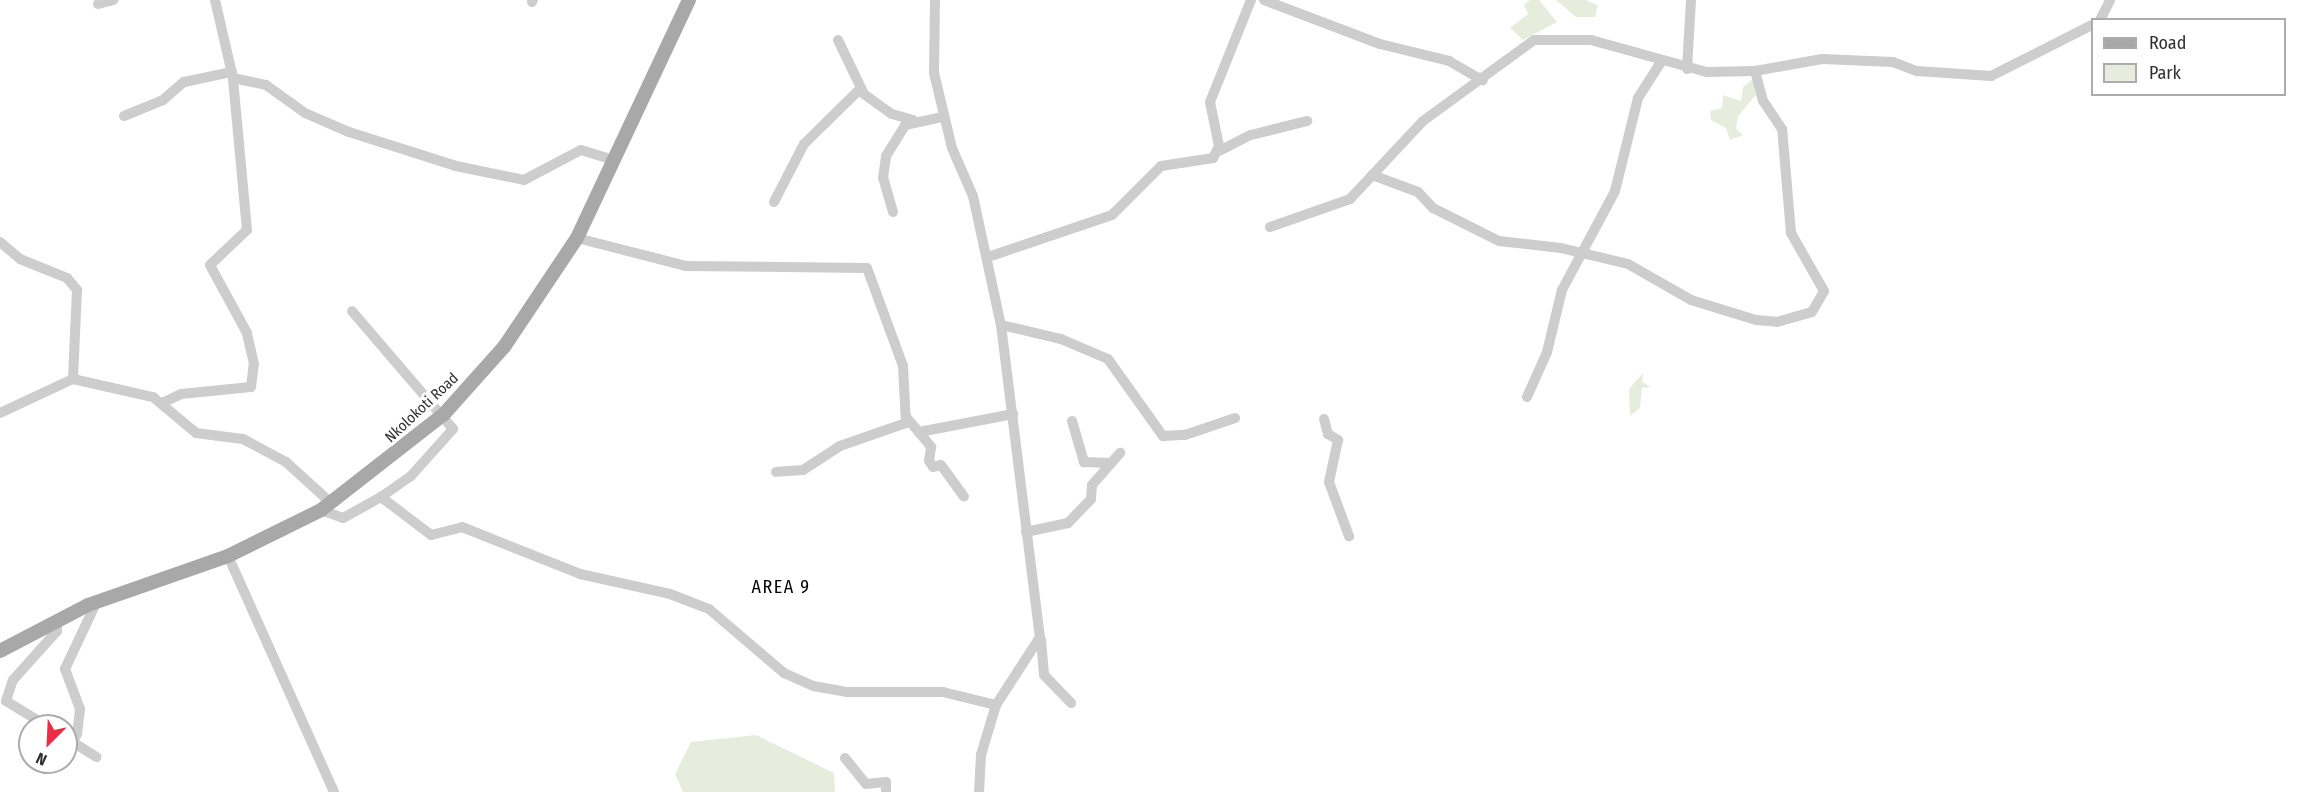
<!DOCTYPE html>
<html>
<head>
<meta charset="utf-8">
<style>
  body { margin:0 }
  #map { position:relative; width:2304px; height:792px; overflow:hidden; background:#fff; font-family:"Fira Sans Condensed",sans-serif }
  div>[style] { position:absolute }
  [style*='--x'] { left:calc(var(--x)*1px); top:calc(var(--y)*1px); width:calc(var(--w)*1px); rotate:calc(var(--a)*1deg) }
  .green>* { inset:0; background:#e7eddd }
  .minor>* { height:10px; margin:-5px; padding:0 5px; transform-origin:5px; border-radius:5px; background:#cdcdcd }
  .major>* { height:14px; margin:-7px; padding:0 7px; transform-origin:7px; border-radius:7px; background:#a8a8a8 }
  span { translate:-50% -50%; white-space:nowrap; text-align:center; line-height:1.15; -webkit-text-stroke:6px #fff; paint-order:stroke }
  .street-label { font-size:15px; color:#303030 }
  .quarter-label { font-size:18px; color:#000; letter-spacing:1.5px }
  .legend { position:absolute; left:2091px; top:18px; width:195px; height:78px; box-sizing:border-box; background:#fff; border:2px solid #acacac; margin:0; padding:8px 10px; list-style:none; font-size:18px; color:#303030 }
  .legend li { display:flex; align-items:center; gap:12px; height:30px }
  .legend b { width:30px; border:2px solid #acacac }
  .north { position:absolute; left:18px; top:714px; width:60px; height:60px; box-sizing:border-box; background:#fff; border:2px solid #acacac; border-radius:50%; rotate:204deg; font-size:16px; font-weight:700; line-height:24px; text-align:center; color:#303030 }
  .north::after { content:''; display:block; margin:auto; width:21px; height:27px; background:#ec2c44; clip-path:polygon(50% 0,100% 100%,50% 72%,0 100%) }
</style>
</head>
<body>
<div id="map">
  <div class="green">
    <div style="clip-path:polygon(1530px 0,1539px 0,1557px 22px,1523px 40px,1510px 28px,1528px 14px,1524px 5px)"></div>
    <div style="clip-path:polygon(1556px 0,1585px 0,1598px 5px,1595px 17px,1576px 17px)"></div>
    <div style="clip-path:polygon(1753px 79px,1756px 95px,1738px 116px,1736px 128px,1743px 135px,1730px 140px,1726px 128px,1711px 120px,1710px 111px,1722px 108px,1723px 95px,1741px 101px,1743px 87px)"></div>
    <div style="clip-path:polygon(1643px 373px,1642px 382px,1651px 387px,1642px 388px,1640px 408px,1630px 416px,1629px 389px)"></div>
    <div style="clip-path:polygon(756px 735px,834px 773px,835px 792px,683px 792px,675px 774px,691px 742px)"></div>
  </div>
  <div class="minor">
    <div style="--x:215;--y:0;--w:80;--a:77"></div>
    <div style="--x:233;--y:78;--w:34;--a:12"></div>
    <div style="--x:266;--y:85;--w:48;--a:35.7"></div>
    <div style="--x:305;--y:113;--w:48;--a:23.4"></div>
    <div style="--x:349;--y:132;--w:112;--a:17.6"></div>
    <div style="--x:456;--y:166;--w:69;--a:11.6"></div>
    <div style="--x:524;--y:180;--w:64;--a:-27.8"></div>
    <div style="--x:581;--y:150;--w:34;--a:17"></div>
    <div style="--x:935;--y:0;--w:73;--a:90.8"></div>
    <div style="--x:934;--y:73;--w:77;--a:76.5"></div>
    <div style="--x:952;--y:148;--w:52;--a:66.4"></div>
    <div style="--x:973;--y:196;--w:132;--a:77.8"></div>
    <div style="--x:1001;--y:325;--w:314;--a:82.9"></div>
    <div style="--x:1040;--y:637;--w:81;--a:122.9"></div>
    <div style="--x:996;--y:705;--w:52;--a:106.7"></div>
    <div style="--x:981;--y:755;--w:37;--a:93"></div>
    <div style="--x:1264;--y:0;--w:124;--a:20.8"></div>
    <div style="--x:1380;--y:44;--w:71;--a:13.8"></div>
    <div style="--x:1449;--y:61;--w:39;--a:30"></div>
    <div style="--x:532;--y:2;--w:2;--a:-63"></div>
    <div style="--x:98;--y:4;--w:16;--a:-15"></div>
    <div style="--x:2100;--y:20;--w:22;--a:-63"></div>
    <div style="--x:838;--y:40;--w:60;--a:64.3"></div>
    <div style="--x:864;--y:94;--w:34;--a:36"></div>
    <div style="--x:892;--y:114;--w:22;--a:16"></div>
    <div style="--x:1687;--y:69;--w:69;--a:-86.7"></div>
    <div style="--x:124;--y:116;--w:42;--a:-22.3"></div>
    <div style="--x:163;--y:100;--w:28;--a:-41"></div>
    <div style="--x:184;--y:82;--w:49;--a:-11.8"></div>
    <div style="--x:1219;--y:151;--w:36;--a:-27"></div>
    <div style="--x:1251;--y:135;--w:58;--a:-14"></div>
    <div style="--x:1372;--y:175;--w:49;--a:20.3"></div>
    <div style="--x:1418;--y:192;--w:22;--a:47"></div>
    <div style="--x:1433;--y:208;--w:74;--a:26.6"></div>
    <div style="--x:1499;--y:241;--w:62;--a:6.4"></div>
    <div style="--x:1561;--y:248;--w:69;--a:13.4"></div>
    <div style="--x:1628;--y:264;--w:73;--a:29.7"></div>
    <div style="--x:1691;--y:300;--w:68;--a:17.1"></div>
    <div style="--x:1756;--y:320;--w:21;--a:5"></div>
    <div style="--x:1777;--y:322;--w:36;--a:-16"></div>
    <div style="--x:1812;--y:312;--w:24;--a:-60"></div>
    <div style="--x:1824;--y:291;--w:67;--a:-119.6"></div>
    <div style="--x:1791;--y:233;--w:104;--a:-94.9"></div>
    <div style="--x:1782;--y:129;--w:34;--a:-124"></div>
    <div style="--x:1763;--y:101;--w:31;--a:-105"></div>
    <div style="--x:774;--y:202;--w:65;--a:-62.7"></div>
    <div style="--x:804;--y:144;--w:78;--a:-44.5"></div>
    <div style="--x:893;--y:212;--w:35;--a:-106"></div>
    <div style="--x:883;--y:178;--w:22;--a:-82"></div>
    <div style="--x:886;--y:156;--w:36;--a:-58"></div>
    <div style="--x:905;--y:125;--w:39;--a:-12"></div>
    <div style="--x:1270;--y:227;--w:85;--a:-19.3"></div>
    <div style="--x:1350;--y:199;--w:107;--a:-46.9"></div>
    <div style="--x:1423;--y:121;--w:137;--a:-36.1"></div>
    <div style="--x:1534;--y:40;--w:57;--a:0"></div>
    <div style="--x:1591;--y:40;--w:119;--a:15.5"></div>
    <div style="--x:1706;--y:72;--w:49;--a:-1.2"></div>
    <div style="--x:1755;--y:71;--w:68;--a:-10.2"></div>
    <div style="--x:1822;--y:59;--w:71;--a:2.4"></div>
    <div style="--x:1893;--y:62;--w:26;--a:21"></div>
    <div style="--x:1917;--y:71;--w:74;--a:3.9"></div>
    <div style="--x:1991;--y:76;--w:113;--a:-26.8"></div>
    <div style="--x:577;--y:238;--w:113;--a:14.4"></div>
    <div style="--x:686;--y:266;--w:181;--a:0.6"></div>
    <div style="--x:867;--y:268;--w:104;--a:69.8"></div>
    <div style="--x:903;--y:366;--w:57;--a:87"></div>
    <div style="--x:906;--y:423;--w:70;--a:160.8"></div>
    <div style="--x:840;--y:446;--w:44;--a:147"></div>
    <div style="--x:803;--y:470;--w:27;--a:176"></div>
    <div style="--x:0;--y:242;--w:26;--a:40"></div>
    <div style="--x:20;--y:259;--w:51;--a:22"></div>
    <div style="--x:67;--y:278;--w:16;--a:50"></div>
    <div style="--x:77;--y:290;--w:89;--a:92.6"></div>
    <div style="--x:73;--y:379;--w:82;--a:12.7"></div>
    <div style="--x:153;--y:397;--w:56;--a:39.9"></div>
    <div style="--x:196;--y:433;--w:47;--a:7.3"></div>
    <div style="--x:243;--y:439;--w:49;--a:28.1"></div>
    <div style="--x:286;--y:462;--w:61;--a:42.3"></div>
    <div style="--x:988;--y:257;--w:131;--a:-18.7"></div>
    <div style="--x:1112;--y:215;--w:69;--a:-45"></div>
    <div style="--x:1161;--y:166;--w:53;--a:-8.7"></div>
    <div style="--x:1213;--y:158;--w:13;--a:-63"></div>
    <div style="--x:1219;--y:146;--w:45;--a:-101.6"></div>
    <div style="--x:1210;--y:102;--w:110;--a:-68.1"></div>
    <div style="--x:1001;--y:325;--w:62;--a:13.1"></div>
    <div style="--x:1061;--y:339;--w:51;--a:23.1"></div>
    <div style="--x:1108;--y:359;--w:95;--a:54.5"></div>
    <div style="--x:1163;--y:436;--w:22;--a:-3"></div>
    <div style="--x:1185;--y:435;--w:53;--a:-18.8"></div>
    <div style="--x:1527;--y:397;--w:49;--a:-66"></div>
    <div style="--x:1547;--y:352;--w:64;--a:-76.4"></div>
    <div style="--x:1562;--y:290;--w:112;--a:-61.8"></div>
    <div style="--x:1615;--y:191;--w:96;--a:-76.1"></div>
    <div style="--x:1638;--y:98;--w:43;--a:-57.4"></div>
    <div style="--x:162;--y:403;--w:21;--a:-25"></div>
    <div style="--x:181;--y:394;--w:70;--a:-5.7"></div>
    <div style="--x:251;--y:387;--w:23;--a:-83"></div>
    <div style="--x:254;--y:364;--w:32;--a:-103"></div>
    <div style="--x:247;--y:333;--w:77;--a:-118.6"></div>
    <div style="--x:210;--y:265;--w:51;--a:-43.4"></div>
    <div style="--x:247;--y:230;--w:153;--a:-95.3"></div>
    <div style="--x:0;--y:413;--w:81;--a:-25"></div>
    <div style="--x:907;--y:418;--w:38;--a:50"></div>
    <div style="--x:931;--y:447;--w:14;--a:98"></div>
    <div style="--x:929;--y:461;--w:7;--a:56"></div>
    <div style="--x:933;--y:467;--w:8;--a:-14"></div>
    <div style="--x:941;--y:465;--w:39;--a:54"></div>
    <div style="--x:1324;--y:419;--w:16;--a:75"></div>
    <div style="--x:1328;--y:434;--w:12;--a:31"></div>
    <div style="--x:1338;--y:440;--w:43;--a:102.1"></div>
    <div style="--x:1329;--y:482;--w:58;--a:69.7"></div>
    <div style="--x:1072;--y:421;--w:43;--a:73.7"></div>
    <div style="--x:1084;--y:462;--w:27;--a:2"></div>
    <div style="--x:919;--y:432;--w:96;--a:-10.8"></div>
    <div style="--x:381;--y:497;--w:63;--a:37.2"></div>
    <div style="--x:431;--y:535;--w:32;--a:-14"></div>
    <div style="--x:462;--y:527;--w:127;--a:21.7"></div>
    <div style="--x:580;--y:574;--w:92;--a:12.5"></div>
    <div style="--x:670;--y:594;--w:42;--a:21"></div>
    <div style="--x:709;--y:609;--w:99;--a:40.5"></div>
    <div style="--x:784;--y:673;--w:32;--a:24"></div>
    <div style="--x:813;--y:686;--w:35;--a:10"></div>
    <div style="--x:847;--y:692;--w:96;--a:0"></div>
    <div style="--x:943;--y:692;--w:55;--a:13.8"></div>
    <div style="--x:321;--y:510;--w:23;--a:20"></div>
    <div style="--x:343;--y:518;--w:43;--a:-28.9"></div>
    <div style="--x:381;--y:497;--w:37;--a:-35"></div>
    <div style="--x:411;--y:476;--w:63;--a:-48.2"></div>
    <div style="--x:453;--y:429;--w:155;--a:-130.6"></div>
    <div style="--x:1026;--y:532;--w:43;--a:-12.1"></div>
    <div style="--x:1068;--y:523;--w:33;--a:-46"></div>
    <div style="--x:1091;--y:499;--w:14;--a:-86"></div>
    <div style="--x:1092;--y:485;--w:43;--a:-48.8"></div>
    <div style="--x:228;--y:556;--w:259;--a:65.8"></div>
    <div style="--x:1041;--y:640;--w:35;--a:85"></div>
    <div style="--x:1044;--y:675;--w:39;--a:46"></div>
    <div style="--x:47;--y:726;--w:48;--a:-148.6"></div>
    <div style="--x:6;--y:701;--w:22;--a:-72"></div>
    <div style="--x:13;--y:680;--w:66;--a:-48.1"></div>
    <div style="--x:57;--y:631;--w:11;--a:-90"></div>
    <div style="--x:66;--y:738;--w:36;--a:32"></div>
    <div style="--x:66;--y:753;--w:22;--a:-60"></div>
    <div style="--x:77;--y:734;--w:25;--a:-83"></div>
    <div style="--x:80;--y:709;--w:43;--a:-110.6"></div>
    <div style="--x:65;--y:669;--w:75;--a:-64.8"></div>
    <div style="--x:845;--y:758;--w:33;--a:51"></div>
    <div style="--x:866;--y:784;--w:20;--a:-6"></div>
    <div style="--x:886;--y:782;--w:10;--a:90"></div>
    <div style="--x:60;--y:765;--w:3;--a:-72"></div>
  </div>
  <div class="major">
    <div style="--x:0;--y:651;--w:99;--a:-27.6"></div>
    <div style="--x:88;--y:605;--w:148;--a:-19.3"></div>
    <div style="--x:228;--y:556;--w:104;--a:-26.3"></div>
    <div style="--x:321;--y:510;--w:156;--a:-38"></div>
    <div style="--x:444;--y:414;--w:90;--a:-48.2"></div>
    <div style="--x:504;--y:347;--w:131;--a:-56.2"></div>
    <div style="--x:577;--y:238;--w:263;--a:-64.8"></div>
  </div>
  <div class="street-label">
    <span style="left:422px;top:408px;rotate:-43deg">Nkolokoti Road</span>
  </div>
  <div class="quarter-label">
    <span style="left:781px;top:587px">AREA 9</span>
  </div>
  <ul class="legend">
  <li><b style="height:8px;background:#a8a8a8"></b>Road</li>
  <li><b style="height:16px;background:#e7eddd"></b>Park</li>
  </ul>
  <div class="north">N</div>
</div>
</body>
</html>
